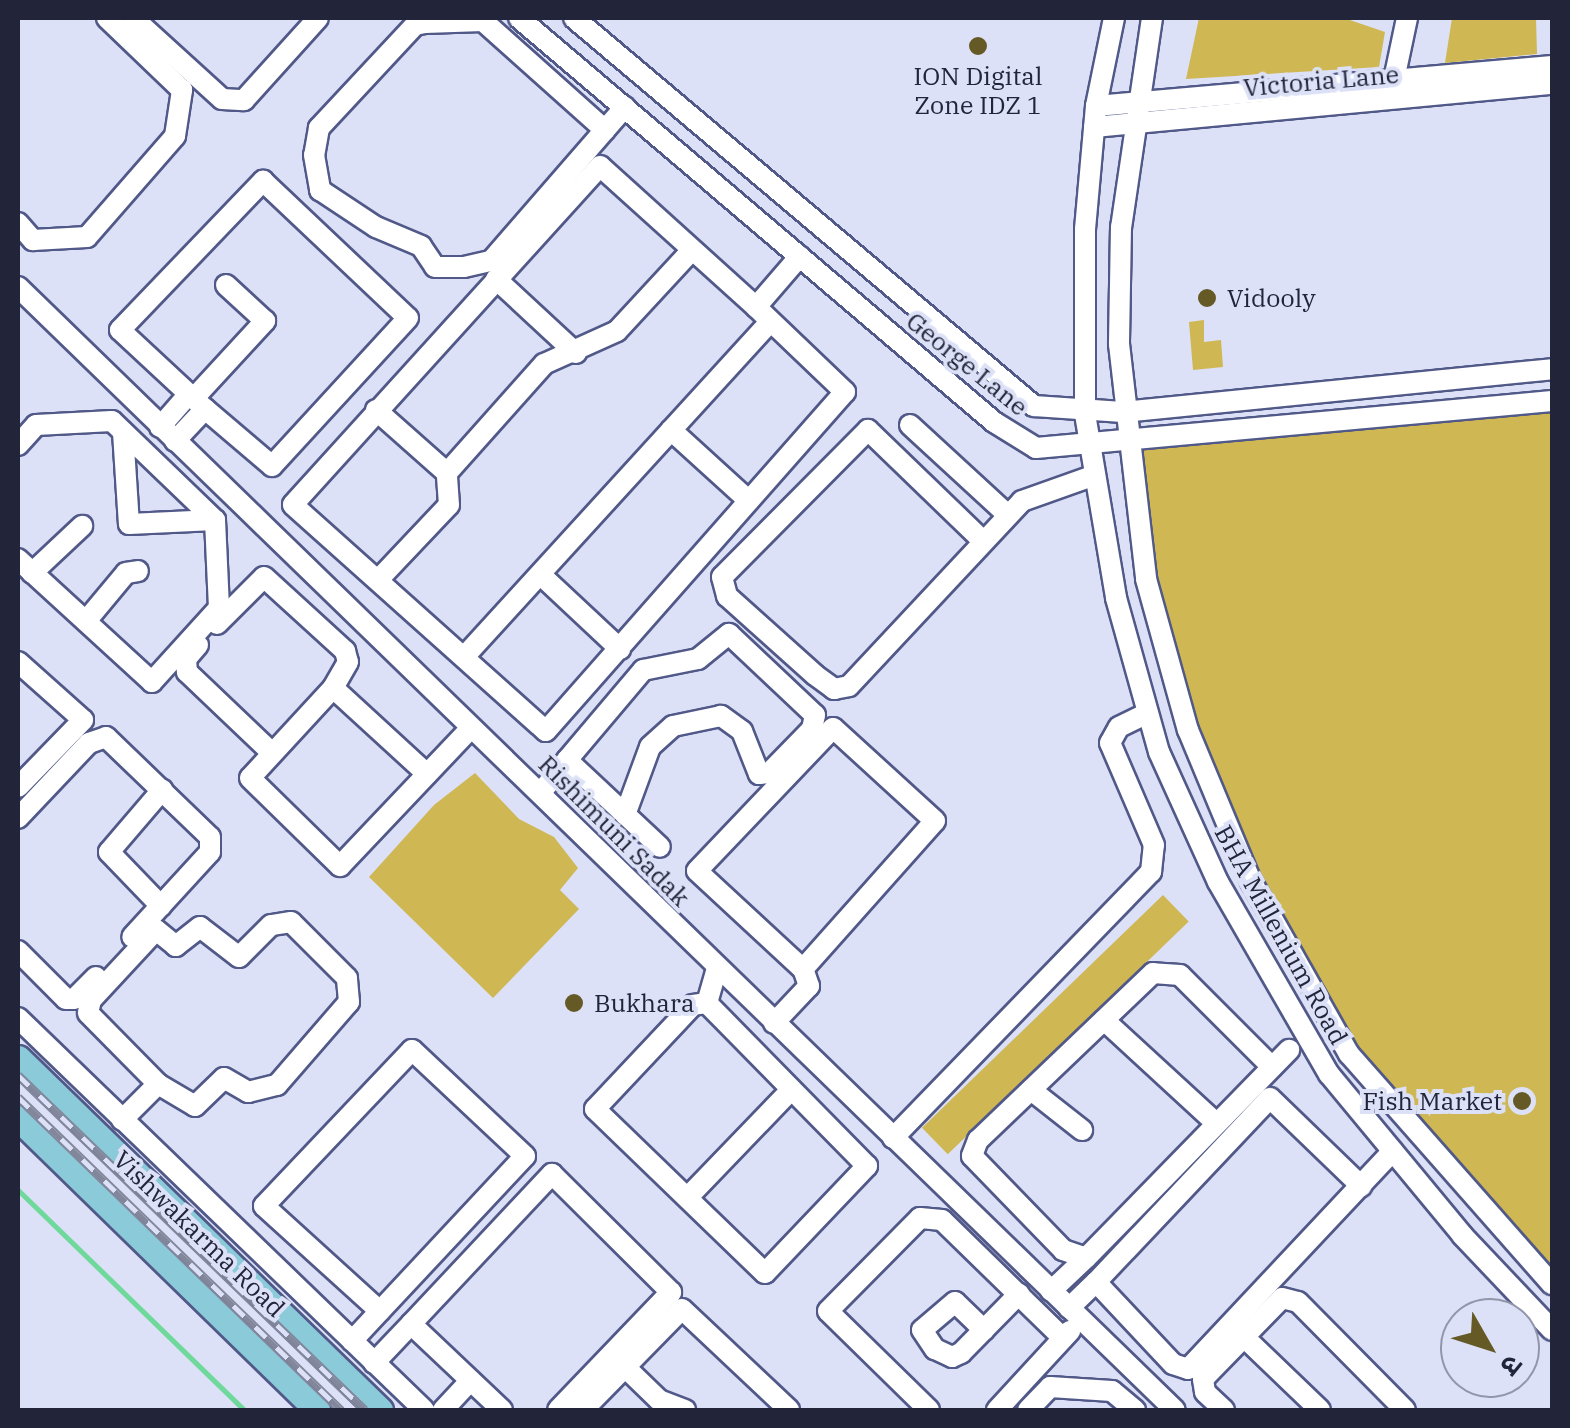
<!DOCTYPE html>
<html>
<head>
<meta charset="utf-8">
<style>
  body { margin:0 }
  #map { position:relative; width:1570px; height:1428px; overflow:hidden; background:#dce1f7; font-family:"IBM Plex Serif","Noto Sans Devanagari",serif }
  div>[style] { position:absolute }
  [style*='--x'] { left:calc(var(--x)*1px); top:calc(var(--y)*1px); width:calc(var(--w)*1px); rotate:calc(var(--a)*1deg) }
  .green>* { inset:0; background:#cfb753; transform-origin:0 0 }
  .stream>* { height:5px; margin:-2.5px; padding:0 2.5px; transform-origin:2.5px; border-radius:2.5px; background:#6fd89b }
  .roads { filter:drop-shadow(2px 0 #515988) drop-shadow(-2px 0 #515988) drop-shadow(0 2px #515988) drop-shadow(0 -2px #515988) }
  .minor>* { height:20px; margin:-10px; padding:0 10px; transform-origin:10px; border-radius:10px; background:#fff }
  .major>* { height:25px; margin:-12.5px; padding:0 12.5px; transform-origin:12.5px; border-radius:12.5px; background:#8acad9 }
  .rail>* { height:9px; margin-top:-4.5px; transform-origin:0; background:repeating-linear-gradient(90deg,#dce1f7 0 15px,#83879c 0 30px); box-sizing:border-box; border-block:2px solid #83879c }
  .dots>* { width:28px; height:28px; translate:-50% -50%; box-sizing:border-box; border:5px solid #dce1f7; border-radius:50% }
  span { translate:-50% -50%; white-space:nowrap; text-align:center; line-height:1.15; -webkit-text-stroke:8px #dce1f7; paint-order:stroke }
  .poi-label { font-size:25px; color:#22253a }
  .left { translate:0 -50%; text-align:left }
  .right { translate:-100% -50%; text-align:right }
  .street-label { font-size:25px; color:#22253a }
  .frame { position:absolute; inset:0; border:20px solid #22253a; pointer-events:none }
  .north { position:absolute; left:1440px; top:1298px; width:100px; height:100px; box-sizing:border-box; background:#dce1f7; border:2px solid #9296ab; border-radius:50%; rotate:129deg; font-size:28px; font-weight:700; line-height:40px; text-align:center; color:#22253a }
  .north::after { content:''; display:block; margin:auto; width:35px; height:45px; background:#655925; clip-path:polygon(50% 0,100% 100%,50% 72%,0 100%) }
</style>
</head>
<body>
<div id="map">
  <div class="green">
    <div style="clip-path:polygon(1199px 18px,1344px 18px,1385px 32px,1379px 67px,1186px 79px)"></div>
    <div style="clip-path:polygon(1452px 18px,1536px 18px,1537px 54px,1445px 63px)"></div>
    <div style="clip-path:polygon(1204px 320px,1204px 342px,1221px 340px,1223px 367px,1193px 370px,1189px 322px)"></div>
    <div style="clip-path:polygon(1552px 401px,1552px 1284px,1338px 1035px,1199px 756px,1153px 602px,1127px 441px)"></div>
    <div style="clip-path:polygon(475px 773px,519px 819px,554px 837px,578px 868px,560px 890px,579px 909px,493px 998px,369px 877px,434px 805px)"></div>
    <div style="left:1163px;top:895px;width:37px;height:335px;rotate:46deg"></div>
  </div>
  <div class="stream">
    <div style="--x:18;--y:1190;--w:315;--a:44.2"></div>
  </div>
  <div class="roads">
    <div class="minor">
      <div style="--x:133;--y:18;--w:120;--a:42.3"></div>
      <div style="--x:222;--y:99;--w:22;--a:3"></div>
      <div style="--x:244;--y:100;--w:110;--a:-47.9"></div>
      <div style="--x:519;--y:18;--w:624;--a:40.38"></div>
      <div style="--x:994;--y:422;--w:49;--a:31.8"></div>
      <div style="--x:1036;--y:448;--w:518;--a:-5.2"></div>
      <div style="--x:574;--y:18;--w:602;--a:40.15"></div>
      <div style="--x:1034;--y:406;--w:89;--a:3.9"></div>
      <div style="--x:1123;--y:412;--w:431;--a:-5.7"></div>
      <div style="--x:1114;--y:18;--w:90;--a:101.6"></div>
      <div style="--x:1096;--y:106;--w:123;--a:95.1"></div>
      <div style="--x:1085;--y:229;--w:185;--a:90"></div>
      <div style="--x:1085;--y:414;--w:187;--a:80.4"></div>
      <div style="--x:1116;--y:598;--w:160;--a:74.4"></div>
      <div style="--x:1159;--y:752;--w:143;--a:65.6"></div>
      <div style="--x:1218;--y:882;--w:222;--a:60"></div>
      <div style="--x:1329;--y:1074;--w:209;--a:50.4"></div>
      <div style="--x:1462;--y:1235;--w:131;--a:46.5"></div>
      <div style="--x:1152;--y:18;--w:211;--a:98.4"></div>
      <div style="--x:1121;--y:227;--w:117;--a:91"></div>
      <div style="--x:1119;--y:344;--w:237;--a:83.4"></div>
      <div style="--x:1146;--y:579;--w:157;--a:74.5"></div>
      <div style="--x:1188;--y:730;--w:164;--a:67.4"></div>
      <div style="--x:1251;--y:881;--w:199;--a:60.5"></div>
      <div style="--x:1349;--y:1054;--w:307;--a:48.6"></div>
      <div style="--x:1391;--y:94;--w:78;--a:-78.1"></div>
      <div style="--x:1096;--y:106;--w:458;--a:-5"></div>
      <div style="--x:1094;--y:127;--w:460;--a:-5.4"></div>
      <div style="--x:605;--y:130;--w:164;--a:-138.2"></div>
      <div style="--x:483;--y:21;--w:58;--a:178"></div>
      <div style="--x:425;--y:23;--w:10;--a:169"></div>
      <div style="--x:415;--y:25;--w:141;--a:133"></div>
      <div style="--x:319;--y:128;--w:27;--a:100"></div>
      <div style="--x:314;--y:155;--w:36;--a:80"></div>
      <div style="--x:320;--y:190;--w:67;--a:33.5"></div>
      <div style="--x:376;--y:227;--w:49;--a:22.9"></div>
      <div style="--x:421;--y:246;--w:25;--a:56"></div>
      <div style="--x:435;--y:267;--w:29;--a:0"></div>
      <div style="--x:464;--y:267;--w:28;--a:-13"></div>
      <div style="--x:491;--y:261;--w:204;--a:-49"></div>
      <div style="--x:18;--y:223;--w:23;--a:49"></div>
      <div style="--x:33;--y:240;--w:54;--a:-3.2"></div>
      <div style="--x:87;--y:237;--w:134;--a:-48.9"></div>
      <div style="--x:175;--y:136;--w:47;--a:-81.3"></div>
      <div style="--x:182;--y:90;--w:104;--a:-136.2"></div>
      <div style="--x:496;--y:279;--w:109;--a:42.8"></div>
      <div style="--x:18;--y:287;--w:1612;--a:44.15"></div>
      <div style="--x:756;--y:307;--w:210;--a:-137.9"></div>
      <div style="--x:600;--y:166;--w:457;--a:132.2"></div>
      <div style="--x:293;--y:505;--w:339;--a:41.8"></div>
      <div style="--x:546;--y:731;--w:452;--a:-48.6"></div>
      <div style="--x:845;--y:392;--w:123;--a:-136.3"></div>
      <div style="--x:756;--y:307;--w:67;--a:-49.2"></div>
      <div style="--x:194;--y:398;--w:105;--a:-47.3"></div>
      <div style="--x:265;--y:321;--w:53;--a:-137.3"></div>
      <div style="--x:376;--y:410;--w:95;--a:41.6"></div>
      <div style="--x:910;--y:425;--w:133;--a:42.6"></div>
      <div style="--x:160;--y:427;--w:44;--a:-48.7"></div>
      <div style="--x:671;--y:430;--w:105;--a:42.3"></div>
      <div style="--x:123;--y:432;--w:92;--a:86.3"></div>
      <div style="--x:129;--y:524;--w:86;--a:-2.7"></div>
      <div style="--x:175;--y:441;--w:44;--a:-46.8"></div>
      <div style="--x:205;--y:409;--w:116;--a:-137.1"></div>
      <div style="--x:120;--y:330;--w:207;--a:-46.2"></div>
      <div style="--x:263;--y:181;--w:199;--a:43.4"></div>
      <div style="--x:408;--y:318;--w:201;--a:132.6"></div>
      <div style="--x:272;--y:466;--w:88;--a:-139.6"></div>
      <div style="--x:18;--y:445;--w:27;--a:-48"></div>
      <div style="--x:36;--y:425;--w:76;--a:-3"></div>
      <div style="--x:112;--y:421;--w:143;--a:43.9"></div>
      <div style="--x:215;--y:520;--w:88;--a:87.4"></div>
      <div style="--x:219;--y:608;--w:100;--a:132.2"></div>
      <div style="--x:152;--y:682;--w:182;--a:-137.5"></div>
      <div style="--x:983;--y:541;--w:160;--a:-136"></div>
      <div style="--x:868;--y:430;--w:207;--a:134.8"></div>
      <div style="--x:722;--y:577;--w:20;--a:75"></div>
      <div style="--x:727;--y:596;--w:118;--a:41.9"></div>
      <div style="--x:815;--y:675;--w:24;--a:36"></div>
      <div style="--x:834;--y:689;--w:15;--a:-11"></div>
      <div style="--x:849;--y:686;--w:253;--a:-46.9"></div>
      <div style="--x:1022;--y:501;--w:77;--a:-19.6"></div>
      <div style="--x:32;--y:573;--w:69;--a:-43.2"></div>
      <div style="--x:542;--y:576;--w:107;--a:43.1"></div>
      <div style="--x:378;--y:580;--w:103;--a:-46.6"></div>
      <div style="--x:449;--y:505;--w:32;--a:-94"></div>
      <div style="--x:447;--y:473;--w:146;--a:-48.3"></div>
      <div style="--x:544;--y:364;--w:80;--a:-24.3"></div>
      <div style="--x:617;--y:331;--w:110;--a:-47.2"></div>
      <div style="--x:86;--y:621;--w:62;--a:-50.2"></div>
      <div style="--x:126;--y:573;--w:12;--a:-9"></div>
      <div style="--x:217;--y:624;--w:66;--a:-45"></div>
      <div style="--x:264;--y:577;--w:110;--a:42.4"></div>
      <div style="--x:345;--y:651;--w:11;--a:75"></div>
      <div style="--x:348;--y:662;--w:30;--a:120"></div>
      <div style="--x:198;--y:645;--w:18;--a:131"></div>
      <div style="--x:186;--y:659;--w:13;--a:86"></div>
      <div style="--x:187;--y:672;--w:116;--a:43.6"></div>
      <div style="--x:464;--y:657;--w:454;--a:-47.6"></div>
      <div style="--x:18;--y:662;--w:87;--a:41.7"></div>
      <div style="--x:83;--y:720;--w:93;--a:134.1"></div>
      <div style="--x:567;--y:760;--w:118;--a:-49.8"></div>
      <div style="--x:643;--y:670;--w:56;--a:-11.3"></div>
      <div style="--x:698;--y:659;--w:40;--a:-39"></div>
      <div style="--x:729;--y:634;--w:118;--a:43.3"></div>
      <div style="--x:815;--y:715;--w:14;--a:102"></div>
      <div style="--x:812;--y:729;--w:62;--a:134.3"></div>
      <div style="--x:769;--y:773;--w:10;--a:174"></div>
      <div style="--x:759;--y:774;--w:46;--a:-111.6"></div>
      <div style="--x:742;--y:731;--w:26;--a:-144"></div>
      <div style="--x:721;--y:716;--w:49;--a:168.2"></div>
      <div style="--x:673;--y:726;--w:31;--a:138"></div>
      <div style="--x:650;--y:747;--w:72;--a:110.2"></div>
      <div style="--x:427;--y:774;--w:127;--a:-137.5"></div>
      <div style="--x:333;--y:688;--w:122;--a:132.7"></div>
      <div style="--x:250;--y:778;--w:126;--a:44.4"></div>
      <div style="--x:340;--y:866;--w:190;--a:-46.5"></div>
      <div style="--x:542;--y:791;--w:40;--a:-51"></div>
      <div style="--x:567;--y:760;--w:127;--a:43.1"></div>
      <div style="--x:18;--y:818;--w:103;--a:-46.6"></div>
      <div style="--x:89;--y:743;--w:18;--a:-19"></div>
      <div style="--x:106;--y:737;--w:144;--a:43.9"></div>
      <div style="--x:210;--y:837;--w:15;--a:90"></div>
      <div style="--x:210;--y:852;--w:115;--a:132.5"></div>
      <div style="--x:161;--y:906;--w:75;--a:-133.9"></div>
      <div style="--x:109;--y:852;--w:82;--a:-49.5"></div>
      <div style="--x:18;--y:951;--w:68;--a:45"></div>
      <div style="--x:66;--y:999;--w:8;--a:0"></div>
      <div style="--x:74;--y:999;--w:31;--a:-45"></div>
      <div style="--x:707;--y:1003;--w:14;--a:172"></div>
      <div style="--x:693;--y:1005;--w:143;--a:133.3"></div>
      <div style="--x:595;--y:1109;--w:236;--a:44"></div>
      <div style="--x:765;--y:1273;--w:148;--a:-46.4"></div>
      <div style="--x:867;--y:1166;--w:228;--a:-134.5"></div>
      <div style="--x:707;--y:1003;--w:36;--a:-74"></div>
      <div style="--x:18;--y:1018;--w:564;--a:43.99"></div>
      <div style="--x:1104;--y:1020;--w:152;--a:42.6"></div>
      <div style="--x:774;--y:1023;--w:51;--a:-46.6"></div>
      <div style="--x:809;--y:986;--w:18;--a:-109"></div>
      <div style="--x:803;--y:969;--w:198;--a:-48.3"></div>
      <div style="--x:935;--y:821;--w:138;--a:-137.6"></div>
      <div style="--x:833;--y:728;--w:197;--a:133.6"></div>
      <div style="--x:697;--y:871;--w:144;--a:42.8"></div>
      <div style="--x:1272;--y:1067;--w:130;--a:-135"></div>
      <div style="--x:1180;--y:975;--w:27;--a:-176"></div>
      <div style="--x:1153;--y:973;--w:242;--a:136.3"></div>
      <div style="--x:978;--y:1140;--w:17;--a:111"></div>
      <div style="--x:972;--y:1156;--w:131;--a:45.9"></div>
      <div style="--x:1063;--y:1250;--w:24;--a:19"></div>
      <div style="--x:1086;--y:1258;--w:291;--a:-45.7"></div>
      <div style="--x:1031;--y:1090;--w:65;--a:38.1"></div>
      <div style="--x:122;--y:1120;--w:51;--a:-45"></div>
      <div style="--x:158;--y:1084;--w:43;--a:30.7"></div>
      <div style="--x:195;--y:1106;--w:40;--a:-44"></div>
      <div style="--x:224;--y:1078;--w:28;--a:30"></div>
      <div style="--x:248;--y:1092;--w:30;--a:-14"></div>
      <div style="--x:277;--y:1085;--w:110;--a:-49.1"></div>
      <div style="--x:349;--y:1002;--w:24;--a:-95"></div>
      <div style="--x:347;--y:978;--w:79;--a:-135"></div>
      <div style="--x:291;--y:922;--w:20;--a:171"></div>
      <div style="--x:271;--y:925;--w:45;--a:135"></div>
      <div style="--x:239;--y:957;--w:49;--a:-142.4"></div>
      <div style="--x:200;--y:927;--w:31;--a:142"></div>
      <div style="--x:176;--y:946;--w:26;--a:-141"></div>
      <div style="--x:156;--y:930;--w:96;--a:132.9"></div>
      <div style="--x:91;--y:1000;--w:13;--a:103"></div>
      <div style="--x:88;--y:1013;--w:100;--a:45.4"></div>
      <div style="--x:893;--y:1138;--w:371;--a:-45.9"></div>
      <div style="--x:1151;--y:872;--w:27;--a:-84"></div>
      <div style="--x:1154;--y:845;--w:111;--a:-113.3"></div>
      <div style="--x:1110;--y:743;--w:18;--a:-61"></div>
      <div style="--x:1119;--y:727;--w:32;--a:-26"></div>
      <div style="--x:688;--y:1197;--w:149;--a:-46.1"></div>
      <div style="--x:1096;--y:1282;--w:253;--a:-46.6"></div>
      <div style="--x:1270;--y:1098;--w:127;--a:44"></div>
      <div style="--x:1051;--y:1291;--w:48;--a:-43.3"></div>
      <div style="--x:1069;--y:1308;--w:37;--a:-44"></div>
      <div style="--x:1096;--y:1282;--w:112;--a:46.8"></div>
      <div style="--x:1173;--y:1364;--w:16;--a:18"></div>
      <div style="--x:1188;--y:1369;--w:299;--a:-46.8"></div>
      <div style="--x:984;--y:1330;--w:40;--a:-136"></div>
      <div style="--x:955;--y:1302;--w:43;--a:139.7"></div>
      <div style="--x:922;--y:1330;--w:23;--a:56"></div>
      <div style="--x:935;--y:1349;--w:19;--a:25"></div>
      <div style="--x:952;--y:1357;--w:10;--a:-24"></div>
      <div style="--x:961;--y:1353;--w:83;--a:-45.5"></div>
      <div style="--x:1244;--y:1337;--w:105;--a:43.8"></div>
      <div style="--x:352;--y:1341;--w:41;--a:-47"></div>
      <div style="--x:380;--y:1311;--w:212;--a:-46.9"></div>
      <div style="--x:525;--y:1156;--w:155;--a:-136.8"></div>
      <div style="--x:412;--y:1050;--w:215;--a:133.5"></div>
      <div style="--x:264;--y:1206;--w:156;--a:42.2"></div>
      <div style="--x:374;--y:1363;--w:54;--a:-46.5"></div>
      <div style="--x:625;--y:1367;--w:47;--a:44.1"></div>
      <div style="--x:659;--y:1400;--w:28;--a:21"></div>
      <div style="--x:443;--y:1410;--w:40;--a:-47"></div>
      <div style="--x:502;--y:1410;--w:125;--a:-136.6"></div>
      <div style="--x:411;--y:1324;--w:206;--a:-46.8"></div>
      <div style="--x:552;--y:1174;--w:168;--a:44.8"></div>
      <div style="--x:671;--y:1292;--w:163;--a:133.8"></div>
      <div style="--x:583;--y:1410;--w:141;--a:-45.6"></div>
      <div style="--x:682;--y:1309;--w:147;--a:43.3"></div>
      <div style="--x:929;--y:1410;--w:141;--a:-135.6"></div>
      <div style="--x:828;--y:1311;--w:131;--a:-45.3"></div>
      <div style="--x:920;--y:1218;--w:22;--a:5"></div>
      <div style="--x:942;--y:1220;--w:169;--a:44.3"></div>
      <div style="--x:997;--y:1410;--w:108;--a:-47.3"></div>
      <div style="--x:1028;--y:1410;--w:32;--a:-46"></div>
      <div style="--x:1050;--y:1387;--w:62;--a:3.7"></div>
      <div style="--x:1112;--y:1391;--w:30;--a:40"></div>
      <div style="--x:1224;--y:1410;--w:26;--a:-137"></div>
      <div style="--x:1205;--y:1392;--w:13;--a:-99"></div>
      <div style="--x:1203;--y:1379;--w:113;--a:-45.7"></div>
      <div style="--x:1282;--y:1298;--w:16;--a:14"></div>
      <div style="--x:1298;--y:1302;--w:152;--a:45.3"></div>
    </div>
    <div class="major">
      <div style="--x:18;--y:1058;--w:505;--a:44.2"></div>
      <div style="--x:18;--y:1118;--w:418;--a:44.3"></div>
    </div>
  </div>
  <div class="rail">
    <div style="--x:18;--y:1075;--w:482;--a:44"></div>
    <div style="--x:18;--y:1097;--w:450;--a:44.1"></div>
  </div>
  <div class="dots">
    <div style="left:978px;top:46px;background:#655925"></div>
    <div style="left:1207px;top:298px;background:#655925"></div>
    <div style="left:574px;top:1003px;background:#655925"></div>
    <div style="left:1522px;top:1101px;background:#655925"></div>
  </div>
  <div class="poi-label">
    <span style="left:978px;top:91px">ION Digital<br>Zone IDZ 1</span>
    <span class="left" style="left:1227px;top:298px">Vidooly</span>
    <span class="left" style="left:594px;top:1003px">Bukhara</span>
    <span class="right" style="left:1502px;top:1101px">Fish Market</span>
  </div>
  <div class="street-label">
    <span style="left:1321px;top:81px;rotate:-5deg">Victoria Lane</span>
    <span style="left:967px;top:364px;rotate:39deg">George Lane</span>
    <span style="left:614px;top:831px;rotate:45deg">Rishimuni Sadak</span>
    <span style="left:1281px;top:935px;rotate:61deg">BHA Millenium Road</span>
    <span style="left:199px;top:1234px;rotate:44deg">Vishwakarma Road</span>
  </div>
  <div class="frame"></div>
  <div class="north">उ</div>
</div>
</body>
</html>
